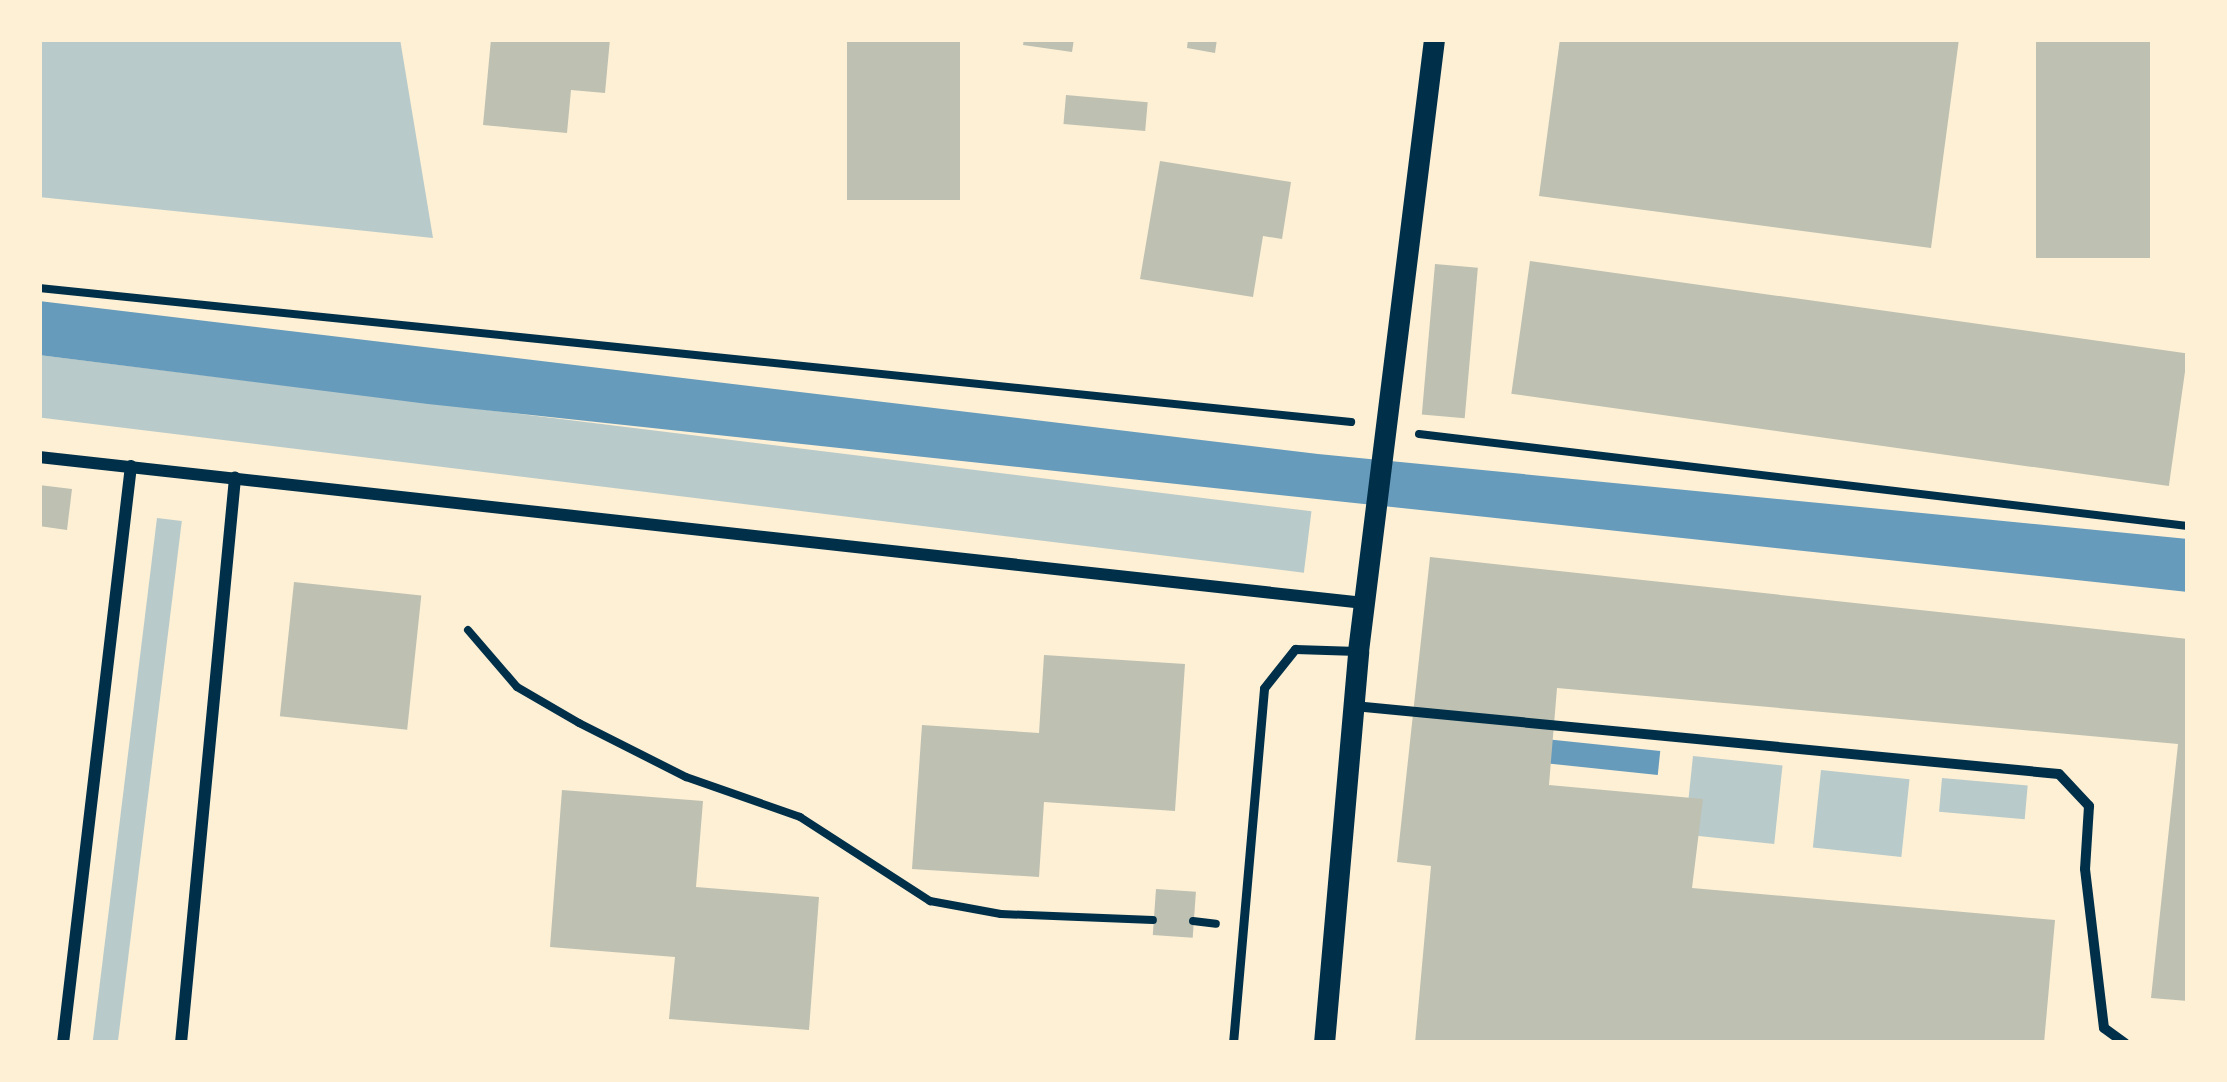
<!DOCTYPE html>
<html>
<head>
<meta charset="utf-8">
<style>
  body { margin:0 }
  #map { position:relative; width:2227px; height:1082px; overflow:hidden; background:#fdf0d5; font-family:"Exo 2",sans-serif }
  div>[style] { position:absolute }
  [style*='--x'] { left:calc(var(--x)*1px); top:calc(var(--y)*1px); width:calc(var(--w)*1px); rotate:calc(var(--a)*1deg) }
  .green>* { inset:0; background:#b9caca; transform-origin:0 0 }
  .water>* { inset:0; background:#669bbc; transform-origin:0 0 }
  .building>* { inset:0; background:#bec0b2; transform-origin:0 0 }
  .path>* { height:8px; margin:-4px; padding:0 4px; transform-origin:4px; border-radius:4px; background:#003049 }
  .service>* { height:9px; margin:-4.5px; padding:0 4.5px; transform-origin:4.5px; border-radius:4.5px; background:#003049 }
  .pedestrian>* { height:10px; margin:-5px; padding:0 5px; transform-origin:5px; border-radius:5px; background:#003049 }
  .minor>* { height:12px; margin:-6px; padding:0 6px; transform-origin:6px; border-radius:6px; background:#003049 }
  .tertiary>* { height:21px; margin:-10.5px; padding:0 10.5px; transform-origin:10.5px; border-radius:10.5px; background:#003049 }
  span { translate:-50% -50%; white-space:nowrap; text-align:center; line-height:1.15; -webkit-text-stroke:9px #fdf0d5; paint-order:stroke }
  .frame { position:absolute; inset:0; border:42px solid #fdf0d5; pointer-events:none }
</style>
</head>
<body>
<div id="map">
  <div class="green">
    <div style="clip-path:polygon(39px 39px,400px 39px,433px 238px,39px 197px)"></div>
    <div style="left:39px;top:355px;width:1282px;height:62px;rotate:7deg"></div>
    <div style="left:157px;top:518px;width:25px;height:527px;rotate:7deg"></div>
    <div style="left:1693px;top:756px;width:90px;height:79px;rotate:6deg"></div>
    <div style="left:1821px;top:770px;width:89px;height:78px;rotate:6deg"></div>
    <div style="left:1942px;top:778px;width:86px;height:34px;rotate:5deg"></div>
  </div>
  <div class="water">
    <div style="clip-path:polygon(39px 301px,1318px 454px,2188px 539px,2188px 592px,428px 404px,39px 355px)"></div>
    <div style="left:1526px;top:737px;width:135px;height:24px;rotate:6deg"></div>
  </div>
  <div class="building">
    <div style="clip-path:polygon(491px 39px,610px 39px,605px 93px,571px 90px,567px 133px,483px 125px)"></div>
    <div style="left:847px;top:39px;width:113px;height:161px"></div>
    <div style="clip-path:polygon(1024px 39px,1074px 39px,1072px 52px,1023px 45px)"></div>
    <div style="clip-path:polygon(1188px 39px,1217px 39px,1215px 53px,1187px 48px)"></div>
    <div style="clip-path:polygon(1560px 39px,1959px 39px,1931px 248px,1539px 196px)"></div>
    <div style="left:2036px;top:39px;width:114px;height:219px"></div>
    <div style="left:1066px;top:95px;width:82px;height:29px;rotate:5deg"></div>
    <div style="clip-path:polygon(1160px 161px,1291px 182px,1282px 239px,1263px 236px,1253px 297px,1140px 279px)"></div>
    <div style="left:1530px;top:261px;width:664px;height:134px;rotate:8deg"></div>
    <div style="left:1435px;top:264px;width:43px;height:151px;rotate:5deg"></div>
    <div style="clip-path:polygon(39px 485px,72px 489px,67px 530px,39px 526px)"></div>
    <div style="clip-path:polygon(1430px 557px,2188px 639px,2188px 1001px,2151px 998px,2178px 744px,1557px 688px,1549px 785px,1703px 799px,1692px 888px,2055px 920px,2044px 1043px,1415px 1043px,1431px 866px,1397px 862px)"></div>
    <div style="left:294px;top:582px;width:128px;height:135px;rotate:6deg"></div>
    <div style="clip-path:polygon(1044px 655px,1185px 664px,1175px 811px,1044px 802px,1039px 877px,912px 869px,922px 725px,1039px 733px)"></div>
    <div style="clip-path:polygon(562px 790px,703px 801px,696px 887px,819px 897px,809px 1030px,669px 1019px,675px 957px,550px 947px)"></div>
    <div style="left:1156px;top:889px;width:40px;height:46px;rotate:4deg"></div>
  </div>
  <div class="path">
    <div style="--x:39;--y:288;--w:1319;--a:5.83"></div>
    <div style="--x:1419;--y:434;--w:774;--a:6.82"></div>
    <div style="--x:468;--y:630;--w:75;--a:49.3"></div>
    <div style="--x:517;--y:687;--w:72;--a:30.1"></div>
    <div style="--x:579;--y:723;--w:120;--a:26.8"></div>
    <div style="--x:686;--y:777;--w:121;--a:19.3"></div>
    <div style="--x:800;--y:817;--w:155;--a:32.9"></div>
    <div style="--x:930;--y:901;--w:72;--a:10.4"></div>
    <div style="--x:1001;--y:914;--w:152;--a:2.3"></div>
    <div style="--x:1193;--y:921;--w:23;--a:7"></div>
  </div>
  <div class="service">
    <div style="--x:1233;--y:1043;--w:356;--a:-85"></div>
    <div style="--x:1264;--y:688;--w:50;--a:-51.5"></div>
    <div style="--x:1295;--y:649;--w:62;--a:1.8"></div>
  </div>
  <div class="pedestrian">
    <div style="--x:1354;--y:706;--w:708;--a:5.51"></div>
    <div style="--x:2059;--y:774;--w:44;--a:46.8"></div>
    <div style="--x:2089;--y:806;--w:63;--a:93.6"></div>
    <div style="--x:2085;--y:869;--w:160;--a:83.2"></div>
    <div style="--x:2104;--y:1028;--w:26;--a:36"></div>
  </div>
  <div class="minor">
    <div style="--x:39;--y:457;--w:1333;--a:6.29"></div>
    <div style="--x:63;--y:1043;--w:581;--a:-83.28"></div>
    <div style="--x:181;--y:1043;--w:568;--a:-84.54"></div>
  </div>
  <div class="tertiary">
    <div style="--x:1324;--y:1043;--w:393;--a:-85"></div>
    <div style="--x:1358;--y:651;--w:617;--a:-82.92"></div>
  </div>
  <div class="frame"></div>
</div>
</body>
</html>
